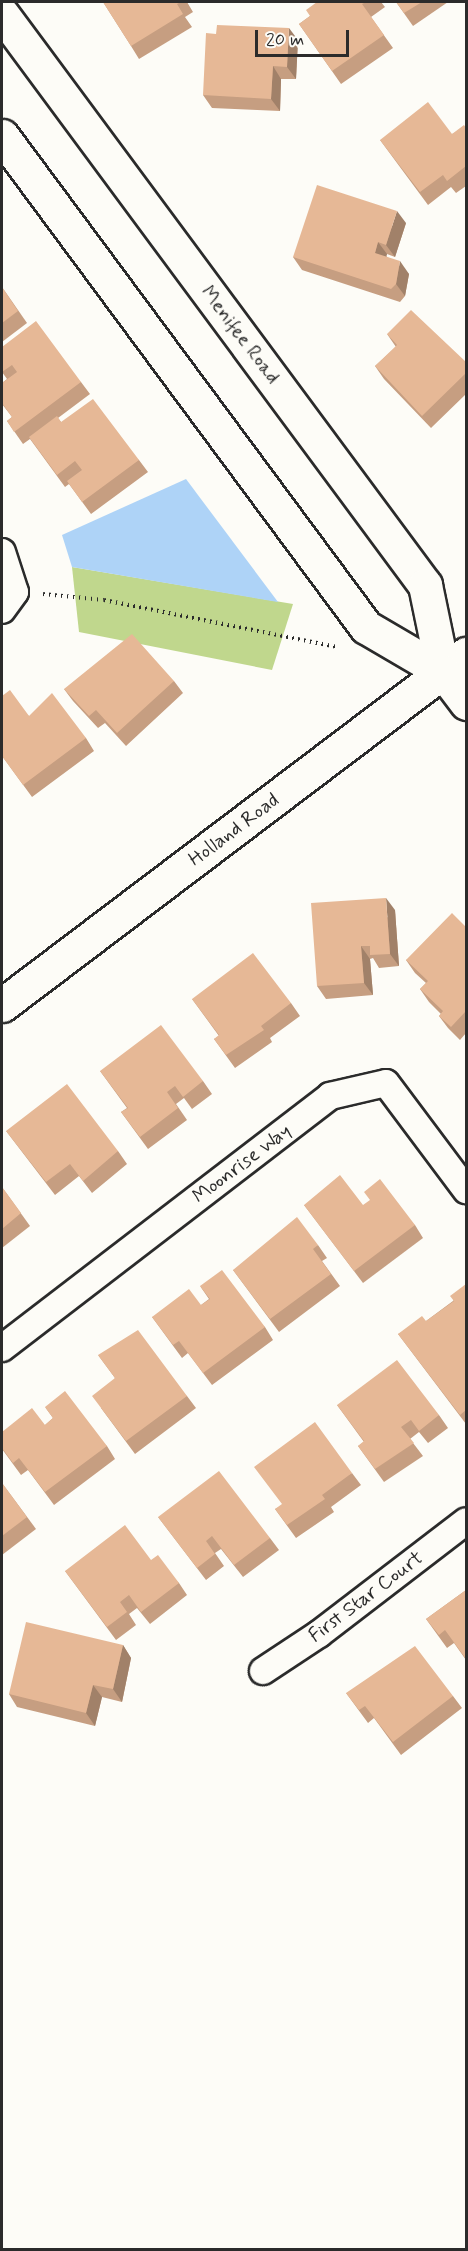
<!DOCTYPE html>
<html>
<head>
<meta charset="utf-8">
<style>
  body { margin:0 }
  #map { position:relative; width:468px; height:2251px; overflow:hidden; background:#fdfcf7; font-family:Mynerve,sans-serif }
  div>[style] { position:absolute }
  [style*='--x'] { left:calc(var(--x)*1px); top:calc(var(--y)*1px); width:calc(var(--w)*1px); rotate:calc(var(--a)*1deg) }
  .green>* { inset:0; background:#c0d78d }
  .water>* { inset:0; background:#aed3f7 }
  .path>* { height:4px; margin-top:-2px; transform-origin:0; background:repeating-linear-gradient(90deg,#2b2b2b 0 1.5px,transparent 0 6px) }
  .roads { filter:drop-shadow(2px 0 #2b2b2b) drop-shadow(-2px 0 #2b2b2b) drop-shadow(0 2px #2b2b2b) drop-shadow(0 -2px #2b2b2b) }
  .street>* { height:26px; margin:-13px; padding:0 13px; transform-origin:13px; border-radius:13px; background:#fdfcf7 }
  .secondary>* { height:33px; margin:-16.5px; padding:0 16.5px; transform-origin:16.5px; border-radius:16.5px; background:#fdfcf7 }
  .primary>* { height:33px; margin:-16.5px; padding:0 16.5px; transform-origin:16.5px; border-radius:16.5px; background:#fdfcf7 }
  .wall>* { inset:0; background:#c69e81 }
  .shaded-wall>* { inset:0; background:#a18169 }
  .building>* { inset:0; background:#e6b896 }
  span { translate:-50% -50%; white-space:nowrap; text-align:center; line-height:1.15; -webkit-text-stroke:4.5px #fdfcf7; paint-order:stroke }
  .street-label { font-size:20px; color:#2b2b2b }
  .frame { position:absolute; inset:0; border:3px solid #2b2b2b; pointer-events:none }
  .scale { position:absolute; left:255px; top:30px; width:94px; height:27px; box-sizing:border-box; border:3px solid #2b2b2b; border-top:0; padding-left:8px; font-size:18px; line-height:21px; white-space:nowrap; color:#2b2b2b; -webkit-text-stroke:4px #fdfcf7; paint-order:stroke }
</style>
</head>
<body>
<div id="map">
  <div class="green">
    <div style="clip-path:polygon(72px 567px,293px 604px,272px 670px,79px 632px)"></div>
  </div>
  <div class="water">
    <div style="clip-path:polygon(186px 479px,278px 602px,72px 567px,62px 535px)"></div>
  </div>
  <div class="path">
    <div style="--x:43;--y:594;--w:61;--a:5.6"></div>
    <div style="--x:104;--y:600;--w:238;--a:11.4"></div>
  </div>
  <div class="roads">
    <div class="street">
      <div style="--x:2;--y:552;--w:42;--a:72"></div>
      <div style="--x:15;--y:592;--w:22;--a:126"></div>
      <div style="--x:2;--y:1348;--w:414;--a:-37.5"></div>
      <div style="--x:330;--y:1096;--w:57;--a:-13.1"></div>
      <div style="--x:386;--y:1083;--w:134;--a:53.2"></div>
      <div style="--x:263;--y:1671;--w:67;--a:-33.5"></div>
      <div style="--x:319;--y:1634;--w:185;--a:-37.5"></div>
    </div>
    <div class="secondary">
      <div style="--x:2;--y:1005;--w:582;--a:-37.11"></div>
    </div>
    <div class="primary">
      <div style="--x:2;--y:14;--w:711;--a:53.47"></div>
      <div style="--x:425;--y:585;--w:89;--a:78.3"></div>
      <div style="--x:2;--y:136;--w:611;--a:53.45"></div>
      <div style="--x:366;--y:627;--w:89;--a:30.3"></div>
      <div style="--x:443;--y:672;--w:39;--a:53"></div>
    </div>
  </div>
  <div class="wall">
    <div style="clip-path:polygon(103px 2px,187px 2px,193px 12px,185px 17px,192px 27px,139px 59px,131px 46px)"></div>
    <div style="clip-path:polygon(317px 2px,381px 2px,385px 7px,371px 17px,393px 48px,341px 84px,299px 24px,310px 16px)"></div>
    <div style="clip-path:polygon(396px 2px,448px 2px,413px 26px)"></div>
    <div style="clip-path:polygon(298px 40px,296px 79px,281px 79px,280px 111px,212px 108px,203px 95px)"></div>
    <div style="clip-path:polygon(466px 128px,466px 186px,456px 193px,451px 187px,428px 205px,380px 140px,452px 134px)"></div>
    <div style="clip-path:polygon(406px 223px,395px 257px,387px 254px,386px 256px,409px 274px,405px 296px,400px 302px,302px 270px,293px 257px)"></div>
    <div style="clip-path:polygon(2px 287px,27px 323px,2px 342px)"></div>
    <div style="clip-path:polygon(387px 334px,466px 362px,466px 394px,431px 428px,384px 379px,375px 366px,396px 347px)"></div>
    <div style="clip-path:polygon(2px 347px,81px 382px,90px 394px,58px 418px,61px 422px,139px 460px,148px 472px,91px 514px,69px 484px,65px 487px,30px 439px,23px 444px,7px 421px,12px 417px,2px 404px,2px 383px,7px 379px,2px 372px)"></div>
    <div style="clip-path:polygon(174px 681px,183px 693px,126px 746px,105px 723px,98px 728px,73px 701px,64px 689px)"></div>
    <div style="clip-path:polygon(2px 696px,29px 716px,86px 738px,94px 751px,32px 797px,2px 756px)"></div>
    <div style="clip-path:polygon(395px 910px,399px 966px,379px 968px,373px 958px,370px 959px,373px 995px,326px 999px,317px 986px)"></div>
    <div style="clip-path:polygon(466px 927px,466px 1033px,460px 1040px,448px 1028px,439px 1016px,441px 1014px,429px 1002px,420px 989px,426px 983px,415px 973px,406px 960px)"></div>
    <div style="clip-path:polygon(192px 999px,291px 1003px,300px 1016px,270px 1038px,272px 1042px,235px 1068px,214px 1039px,219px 1036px)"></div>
    <div style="clip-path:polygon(100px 1071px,203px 1081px,212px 1094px,192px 1109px,184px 1098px,176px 1104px,187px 1120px,148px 1149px,121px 1112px,127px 1108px)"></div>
    <div style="clip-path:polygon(6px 1131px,118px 1151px,127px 1164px,92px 1193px,79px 1176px,55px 1195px)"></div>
    <div style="clip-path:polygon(2px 1187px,30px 1226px,2px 1248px)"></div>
    <div style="clip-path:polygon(304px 1205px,363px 1205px,415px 1225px,423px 1238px,363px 1283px)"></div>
    <div style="clip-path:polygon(318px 1245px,327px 1258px,322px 1261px,340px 1286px,279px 1332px,233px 1270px)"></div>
    <div style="clip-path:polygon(466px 1284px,466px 1424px,398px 1334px,426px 1321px,453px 1301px)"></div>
    <div style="clip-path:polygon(200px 1286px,265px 1327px,273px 1340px,212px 1385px,188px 1353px,182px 1358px,152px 1317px,201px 1305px,209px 1299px)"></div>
    <div style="clip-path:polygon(98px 1355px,187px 1396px,196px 1408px,135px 1454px,101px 1408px,115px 1378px)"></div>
    <div style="clip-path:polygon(337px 1405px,439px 1415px,448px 1428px,428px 1443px,419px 1432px,410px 1439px,423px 1456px,384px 1482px,358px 1446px,364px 1442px)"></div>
    <div style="clip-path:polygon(45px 1407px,107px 1446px,115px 1459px,54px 1505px,28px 1470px,21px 1475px,2px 1449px,2px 1432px,45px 1425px,53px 1418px)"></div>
    <div style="clip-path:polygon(352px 1473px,361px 1485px,331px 1507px,334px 1512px,296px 1538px,275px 1509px)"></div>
    <div style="clip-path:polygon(2px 1483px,36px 1529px,2px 1555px)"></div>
    <div style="clip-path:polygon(158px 1517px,270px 1538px,279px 1550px,243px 1577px,221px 1549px,215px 1553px,224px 1566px,206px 1580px)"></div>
    <div style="clip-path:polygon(151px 1560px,179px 1583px,187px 1595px,150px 1624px,137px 1608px,129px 1614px,136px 1625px,116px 1640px,65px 1571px)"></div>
    <div style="clip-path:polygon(466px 1590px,466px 1660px,454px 1643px,447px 1648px,426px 1619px)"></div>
    <div style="clip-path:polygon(123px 1645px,131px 1658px,122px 1702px,102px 1697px,95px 1726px,17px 1707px,9px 1694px)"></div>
    <div style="clip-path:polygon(346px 1693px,453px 1696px,462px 1708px,401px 1755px,374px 1718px,368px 1723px)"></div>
  </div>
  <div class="shaded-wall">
    <div style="clip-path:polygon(289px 28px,298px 40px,296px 79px,287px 67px)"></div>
    <div style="clip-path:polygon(273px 66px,281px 79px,280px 111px,271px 99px)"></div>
    <div style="clip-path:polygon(397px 211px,406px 223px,395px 257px,386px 245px)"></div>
    <div style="clip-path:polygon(378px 242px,387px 254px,384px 265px,375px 253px)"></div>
    <div style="clip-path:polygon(400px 261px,409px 274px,405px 296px,396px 284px)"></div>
    <div style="clip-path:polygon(386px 898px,395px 910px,399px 966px,390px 954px)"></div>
    <div style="clip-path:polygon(361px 946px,370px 959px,373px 995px,364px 983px)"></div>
    <div style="clip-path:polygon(123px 1645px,131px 1658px,122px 1702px,113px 1689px)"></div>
    <div style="clip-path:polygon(93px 1685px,102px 1697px,95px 1726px,86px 1713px)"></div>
  </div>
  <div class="building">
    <div style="clip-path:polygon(103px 2px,181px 2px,177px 4px,183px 14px,131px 46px)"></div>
    <div style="clip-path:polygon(317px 2px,366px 2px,362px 4px,384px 35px,332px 71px,299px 24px,310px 16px,306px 10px)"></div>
    <div style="clip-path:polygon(396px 2px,422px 2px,404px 13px)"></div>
    <div style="clip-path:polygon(217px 25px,289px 28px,287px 67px,273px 66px,271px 99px,203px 95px,206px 33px,216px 34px)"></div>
    <div style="clip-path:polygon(428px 102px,452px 134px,464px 125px,466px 128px,466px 166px,447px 181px,443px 175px,420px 192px,380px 140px)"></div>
    <div style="clip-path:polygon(317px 185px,397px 211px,386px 245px,378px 242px,375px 253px,400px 261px,396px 284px,391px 289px,293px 257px)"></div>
    <div style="clip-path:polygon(2px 287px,18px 311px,2px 323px)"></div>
    <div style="clip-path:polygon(411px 310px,466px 362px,466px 373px,422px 416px,375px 366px,397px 345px,387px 334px)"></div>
    <div style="clip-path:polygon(36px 321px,81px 382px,14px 432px,7px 421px,12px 417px,2px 403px,2px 383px,17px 372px,12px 365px,2px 372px,2px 347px)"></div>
    <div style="clip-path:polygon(93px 399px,139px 460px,82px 502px,67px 481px,82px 470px,75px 461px,57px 475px,29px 437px,57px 416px,61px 422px)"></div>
    <div style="clip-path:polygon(132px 634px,174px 681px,117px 733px,96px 710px,89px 716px,64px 689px)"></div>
    <div style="clip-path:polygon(10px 690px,29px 716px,52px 693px,86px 738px,23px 785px,2px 756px,2px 696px)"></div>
    <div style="clip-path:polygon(386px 898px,390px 954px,370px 955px,370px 946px,361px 946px,364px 983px,317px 986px,311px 903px)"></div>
    <div style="clip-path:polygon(452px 913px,466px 927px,466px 1011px,451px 1027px,439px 1016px,443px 1011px,420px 989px,428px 981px,406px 960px)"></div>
    <div style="clip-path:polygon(253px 953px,291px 1003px,261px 1026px,264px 1030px,226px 1055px,214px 1039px,219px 1035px,192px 999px)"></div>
    <div style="clip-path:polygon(161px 1025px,203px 1081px,183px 1097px,175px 1086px,167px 1092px,178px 1108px,140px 1137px,121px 1112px,128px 1108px,100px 1071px)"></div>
    <div style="clip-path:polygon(67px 1084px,118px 1151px,83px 1181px,70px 1164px,46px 1182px,6px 1131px)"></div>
    <div style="clip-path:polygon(340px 1175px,363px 1205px,370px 1200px,364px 1192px,380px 1179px,415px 1225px,354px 1271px,304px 1205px)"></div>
    <div style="clip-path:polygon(2px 1187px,21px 1213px,2px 1229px)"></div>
    <div style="clip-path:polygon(297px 1217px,318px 1245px,313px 1249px,331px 1274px,270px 1319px,233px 1270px)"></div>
    <div style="clip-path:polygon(222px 1270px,265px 1327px,203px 1373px,179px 1341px,173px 1345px,152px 1317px,189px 1289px,201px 1305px,210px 1299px,200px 1286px)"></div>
    <div style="clip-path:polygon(466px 1284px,466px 1410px,460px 1415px,398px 1334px,422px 1316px,426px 1321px,454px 1301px,450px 1296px)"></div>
    <div style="clip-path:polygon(138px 1330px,187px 1396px,126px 1441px,92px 1396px,115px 1378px,98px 1355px)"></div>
    <div style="clip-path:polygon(397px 1360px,439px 1415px,419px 1431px,411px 1420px,401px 1427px,414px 1443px,375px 1469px,358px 1446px,364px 1441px,337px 1405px)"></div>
    <div style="clip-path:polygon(65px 1391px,107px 1446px,45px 1492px,19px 1458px,13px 1463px,2px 1448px,2px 1432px,32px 1408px,45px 1425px,53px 1418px,45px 1407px)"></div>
    <div style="clip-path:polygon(315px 1422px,352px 1473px,322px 1495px,325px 1499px,287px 1525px,275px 1509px,282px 1504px,254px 1467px)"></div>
    <div style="clip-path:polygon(219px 1471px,270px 1538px,234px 1565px,212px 1536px,206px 1541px,215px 1554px,197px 1568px,158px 1517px)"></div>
    <div style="clip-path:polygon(2px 1483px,27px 1517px,2px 1536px)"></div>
    <div style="clip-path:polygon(125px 1525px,151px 1560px,158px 1555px,179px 1583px,141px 1612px,129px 1595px,120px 1602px,127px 1612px,107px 1627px,65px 1571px)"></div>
    <div style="clip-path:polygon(466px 1590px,466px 1659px,445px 1630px,439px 1635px,426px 1619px)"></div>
    <div style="clip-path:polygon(26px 1622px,123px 1645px,113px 1689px,93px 1685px,86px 1713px,9px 1694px)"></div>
    <div style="clip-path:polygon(415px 1646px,453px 1696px,393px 1742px,365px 1706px,359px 1710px,346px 1693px)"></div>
  </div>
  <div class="street-label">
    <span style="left:240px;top:335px;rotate:53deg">Menifee Road</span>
    <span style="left:234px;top:830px;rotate:-37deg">Holland Road</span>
    <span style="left:242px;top:1164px;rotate:-37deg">Moonrise Way</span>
    <span style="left:366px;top:1597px;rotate:-37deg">First Star Court</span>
  </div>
  <div class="frame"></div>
  <div class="scale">20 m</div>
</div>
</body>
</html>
